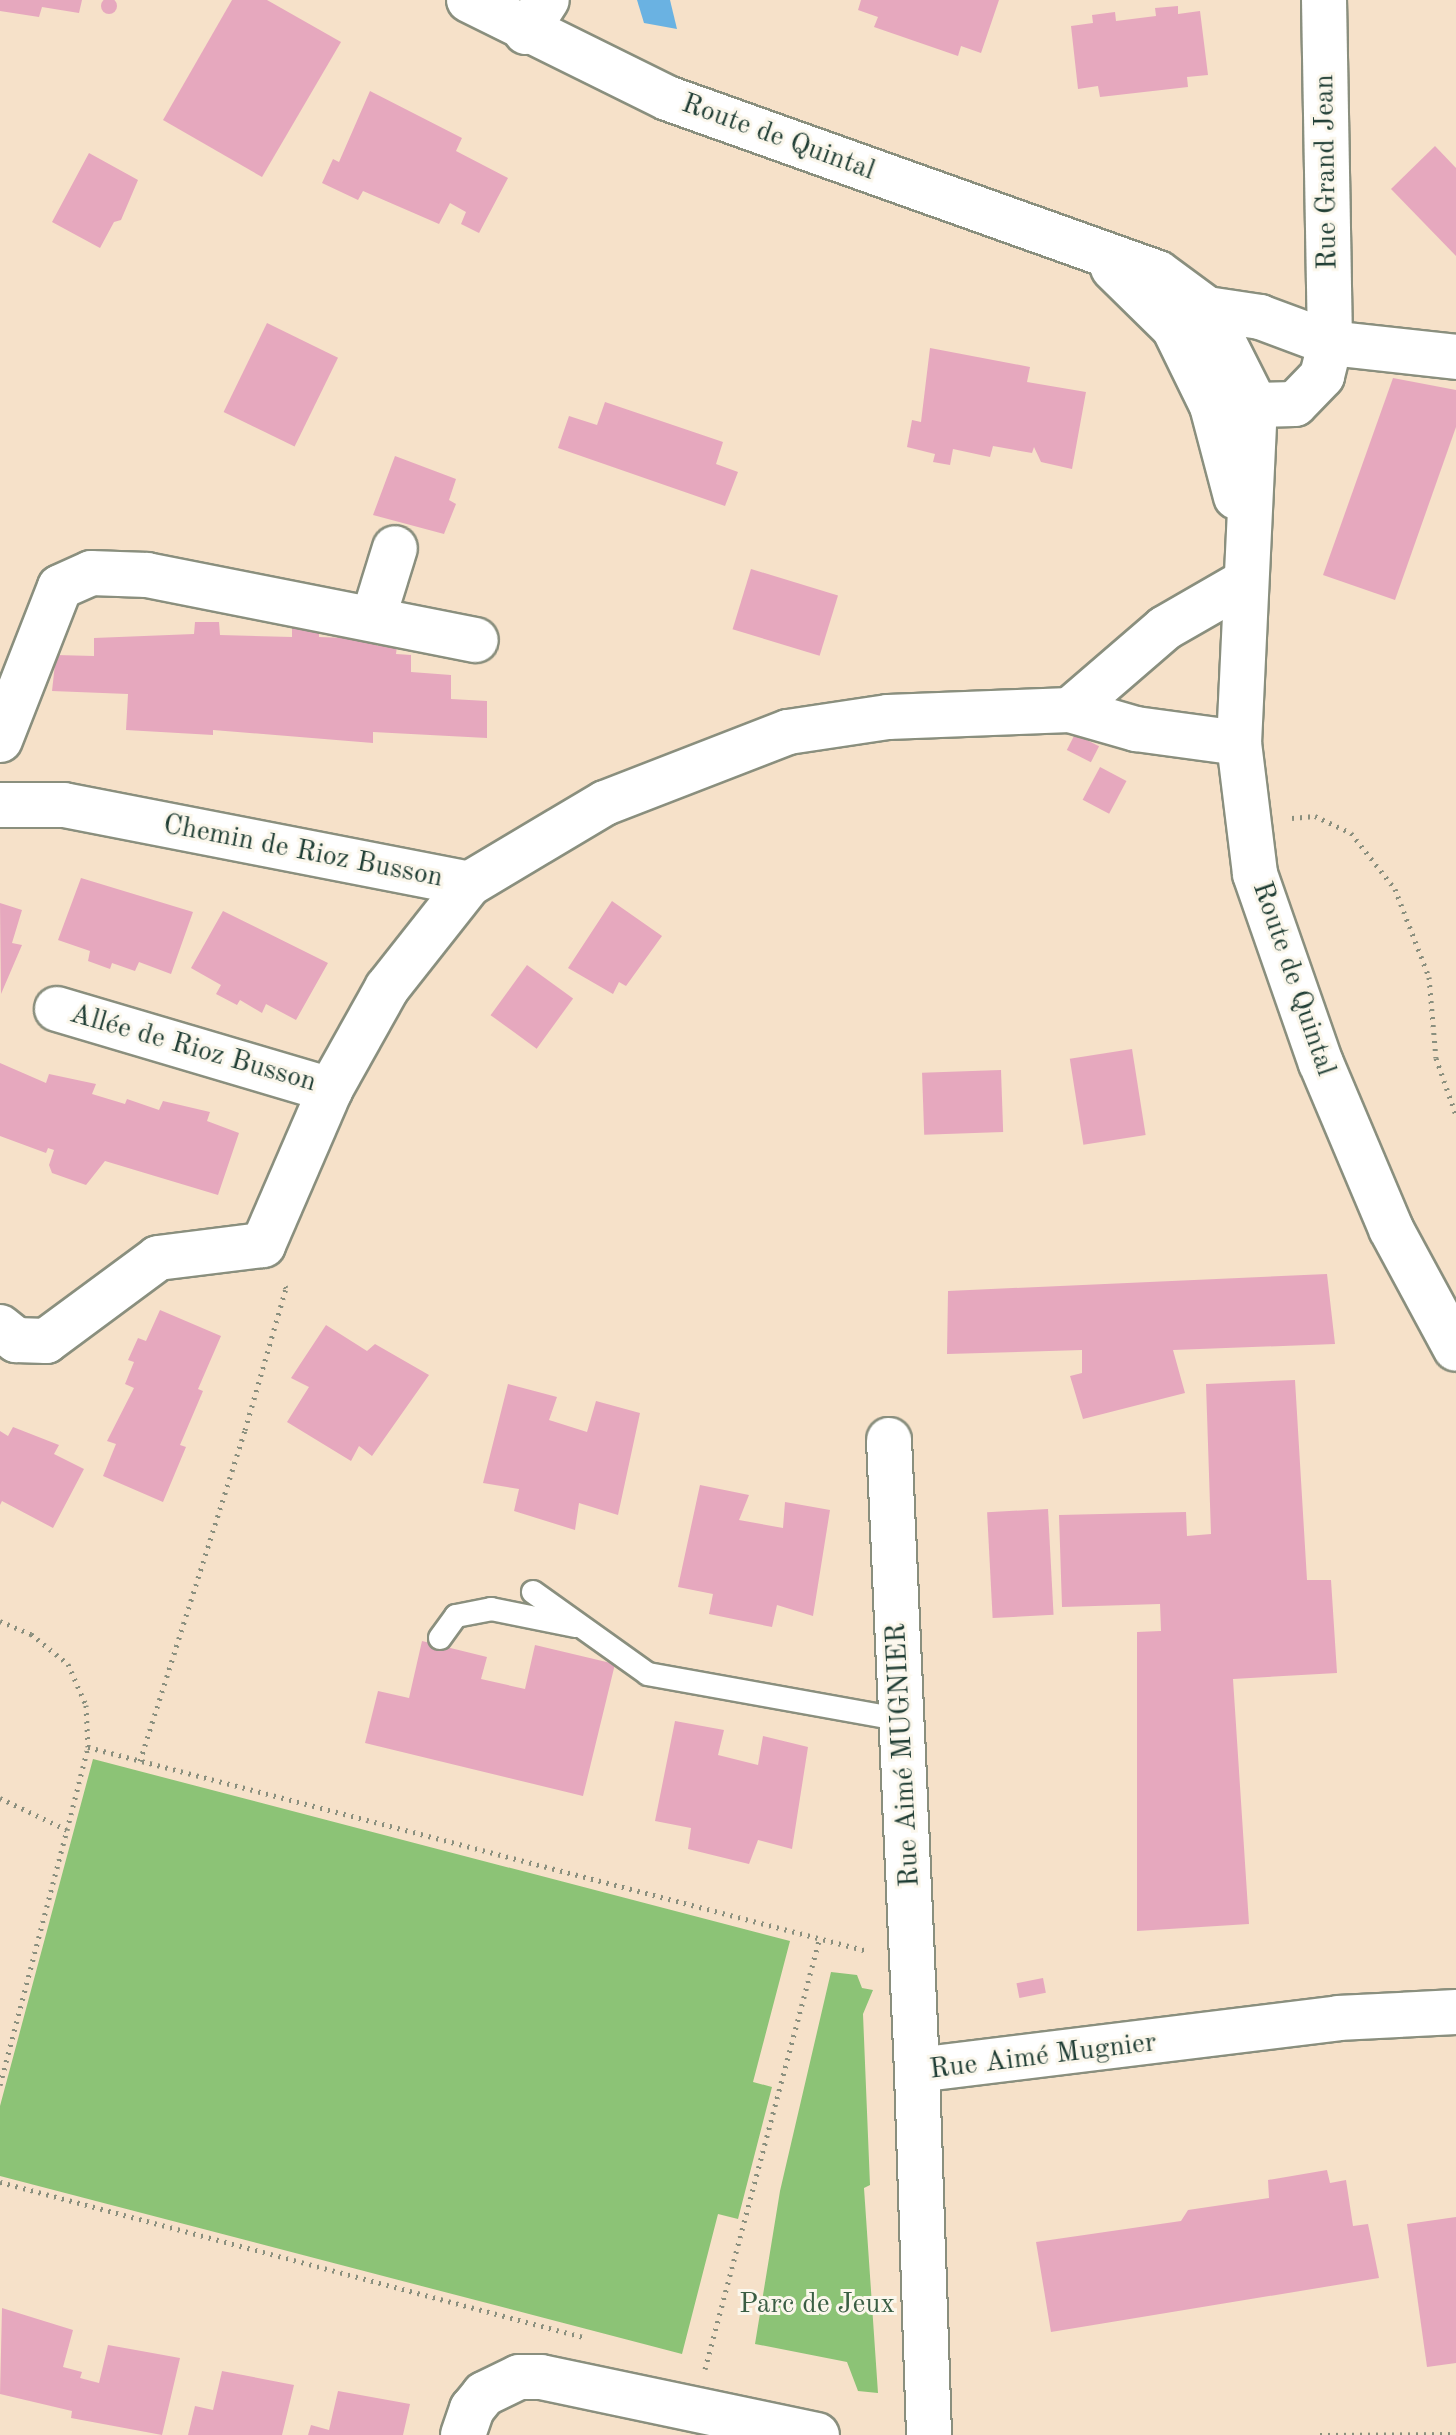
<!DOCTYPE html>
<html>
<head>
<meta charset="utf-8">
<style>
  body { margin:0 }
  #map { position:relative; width:1456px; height:2435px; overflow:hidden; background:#f6e1c9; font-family:"Old Standard TT",serif }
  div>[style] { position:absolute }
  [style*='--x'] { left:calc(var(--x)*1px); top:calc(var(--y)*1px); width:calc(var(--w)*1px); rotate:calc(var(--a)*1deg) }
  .green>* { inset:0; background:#8cc376 }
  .water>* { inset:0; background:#6ab2e2 }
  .building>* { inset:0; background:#e6a8be; transform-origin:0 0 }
  .round { border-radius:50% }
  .path>* { height:5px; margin-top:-2.5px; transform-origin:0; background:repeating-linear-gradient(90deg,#8a8f7e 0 2px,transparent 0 8px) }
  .roads { filter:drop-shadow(2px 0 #8a8f7e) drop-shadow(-2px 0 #8a8f7e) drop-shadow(0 2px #8a8f7e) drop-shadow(0 -2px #8a8f7e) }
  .lane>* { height:22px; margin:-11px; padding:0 11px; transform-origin:11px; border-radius:11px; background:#fff }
  .street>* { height:44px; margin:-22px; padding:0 22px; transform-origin:22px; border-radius:22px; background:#fff }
  .secondary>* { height:44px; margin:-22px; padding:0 22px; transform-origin:22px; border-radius:22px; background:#fff }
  span { translate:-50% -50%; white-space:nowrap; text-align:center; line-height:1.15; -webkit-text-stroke:6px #fbf7ec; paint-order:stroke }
  .street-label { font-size:28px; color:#1f3d34 }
  .park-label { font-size:28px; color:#3a5e44 }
</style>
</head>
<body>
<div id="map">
  <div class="green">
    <div style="clip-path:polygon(93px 1759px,790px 1941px,753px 2082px,772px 2087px,738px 2219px,718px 2214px,682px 2354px,0 2176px,0 2106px)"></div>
    <div style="clip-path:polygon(831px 1972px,857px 1975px,862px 1988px,873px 1990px,863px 2014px,870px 2185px,864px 2188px,878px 2393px,858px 2391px,847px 2362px,755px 2344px,780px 2191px)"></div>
  </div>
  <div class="water">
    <div style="clip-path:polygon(637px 0,670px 0,677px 29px,644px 23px)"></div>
  </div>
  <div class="building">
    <div class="round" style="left:101px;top:-2px;width:16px;height:16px"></div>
    <div style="clip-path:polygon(0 0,82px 0,79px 13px,42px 7px,39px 17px,0 11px)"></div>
    <div style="clip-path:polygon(232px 0,267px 0,341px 42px,262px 177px,163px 120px)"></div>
    <div style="clip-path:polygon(861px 0,999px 0,981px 53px,961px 46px,958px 56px,874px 27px,878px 17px,858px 10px)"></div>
    <div style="clip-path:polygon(1178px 6px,1178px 14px,1200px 11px,1208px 75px,1187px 77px,1188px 87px,1100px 97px,1098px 86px,1078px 89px,1071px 26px,1093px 23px,1092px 15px,1115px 12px,1116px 21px,1156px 16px,1155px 8px)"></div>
    <div style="clip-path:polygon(370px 91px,462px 138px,456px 151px,508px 178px,479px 233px,461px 224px,466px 212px,450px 203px,439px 224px,363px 191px,358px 200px,322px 183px,333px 159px,339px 162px)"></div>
    <div style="clip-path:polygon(1435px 146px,1456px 168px,1456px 256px,1391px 189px)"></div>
    <div style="clip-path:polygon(89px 153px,138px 180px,121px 220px,114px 222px,100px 248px,52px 222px)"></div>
    <div style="left:267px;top:323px;width:79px;height:99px;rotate:26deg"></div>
    <div style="clip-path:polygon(930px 348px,1030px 367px,1027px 382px,1086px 392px,1072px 469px,1041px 462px,1034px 447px,1032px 453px,993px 446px,990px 457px,953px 449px,950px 465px,933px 462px,935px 454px,907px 447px,912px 420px,921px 422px)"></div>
    <div style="clip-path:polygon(1393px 378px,1456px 390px,1456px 427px,1395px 600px,1323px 575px)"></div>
    <div style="clip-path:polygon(605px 402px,723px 442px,716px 464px,738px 472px,725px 506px,558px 448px,569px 416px,597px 425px)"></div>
    <div style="clip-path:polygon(395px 456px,456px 479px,449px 500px,456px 504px,444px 534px,373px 515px)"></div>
    <div style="left:751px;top:569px;width:91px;height:63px;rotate:17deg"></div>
    <div style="clip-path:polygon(195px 622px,219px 622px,220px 635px,292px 637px,292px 624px,319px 624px,319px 637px,378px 639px,377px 646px,397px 646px,396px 654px,411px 655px,411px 672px,451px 675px,451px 699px,487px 701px,487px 738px,373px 732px,373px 743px,213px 730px,213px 735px,126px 730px,128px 694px,52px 691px,56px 655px,94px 656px,94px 638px,194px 634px)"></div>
    <div style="left:1075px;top:734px;width:27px;height:18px;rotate:27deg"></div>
    <div style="left:1100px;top:767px;width:30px;height:37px;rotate:28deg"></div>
    <div style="clip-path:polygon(81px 878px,193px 912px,171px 974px,139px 962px,135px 971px,112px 963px,110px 969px,88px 961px,90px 951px,58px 940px)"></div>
    <div style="clip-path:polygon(612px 901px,662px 936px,626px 986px,619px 982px,613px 994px,568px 968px)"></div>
    <div style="clip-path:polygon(0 903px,22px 910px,12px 943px,22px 945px,1px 994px)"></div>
    <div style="clip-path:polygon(223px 911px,328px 963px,296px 1020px,266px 1004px,262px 1013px,240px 1000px,237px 1005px,216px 994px,221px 985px,191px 968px)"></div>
    <div style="left:527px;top:965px;width:57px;height:62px;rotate:36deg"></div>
    <div style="left:1132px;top:1049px;width:87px;height:63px;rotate:81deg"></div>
    <div style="clip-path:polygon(0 1063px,46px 1083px,49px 1074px,96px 1084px,92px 1094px,125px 1104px,127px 1099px,159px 1110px,163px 1101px,210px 1112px,207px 1121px,239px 1133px,218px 1195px,105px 1161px,86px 1185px,52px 1173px,49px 1165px,54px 1150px,48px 1148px,46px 1153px,0 1136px)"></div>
    <div style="left:1001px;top:1070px;width:62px;height:79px;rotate:88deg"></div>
    <div style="clip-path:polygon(1327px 1274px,1335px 1344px,1173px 1350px,1185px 1393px,1083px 1419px,1070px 1376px,1082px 1373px,1082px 1350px,947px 1354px,948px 1291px)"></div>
    <div style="clip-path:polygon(160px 1310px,221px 1336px,198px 1389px,203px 1391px,180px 1445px,186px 1447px,163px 1502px,103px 1476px,116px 1444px,107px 1441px,134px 1388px,125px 1384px,134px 1362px,128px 1360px,138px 1338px,146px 1341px)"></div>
    <div style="clip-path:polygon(326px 1325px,367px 1351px,375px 1344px,429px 1375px,372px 1456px,359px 1446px,351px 1461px,287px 1422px,309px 1387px,291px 1378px)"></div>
    <div style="clip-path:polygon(1295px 1380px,1307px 1580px,1331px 1580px,1337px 1673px,1233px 1679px,1249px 1924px,1137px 1931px,1137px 1632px,1161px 1631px,1160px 1604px,1062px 1607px,1059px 1515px,1186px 1512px,1187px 1536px,1211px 1534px,1206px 1384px)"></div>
    <div style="clip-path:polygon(508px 1384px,557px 1397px,549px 1420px,587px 1432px,596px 1401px,640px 1413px,618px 1515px,579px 1503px,575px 1530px,514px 1511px,519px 1489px,483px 1483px)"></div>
    <div style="clip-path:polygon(13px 1427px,59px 1445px,54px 1454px,84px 1469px,53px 1528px,2px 1501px,0 1505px,0 1431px,8px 1436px)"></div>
    <div style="clip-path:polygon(700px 1485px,749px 1495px,739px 1520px,783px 1528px,785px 1502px,830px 1510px,813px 1616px,777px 1605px,772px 1627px,709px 1614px,713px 1594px,678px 1587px)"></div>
    <div style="left:1048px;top:1509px;width:106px;height:61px;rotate:87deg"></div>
    <div style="clip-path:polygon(422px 1641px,487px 1657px,481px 1679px,525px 1689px,535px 1645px,615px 1664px,583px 1796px,365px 1743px,378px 1691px,409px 1698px)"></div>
    <div style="clip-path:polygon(675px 1721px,724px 1730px,718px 1755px,758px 1765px,763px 1736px,808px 1747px,792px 1849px,758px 1840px,749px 1864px,688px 1849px,691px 1828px,655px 1821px)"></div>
    <div style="left:1043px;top:1978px;width:15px;height:27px;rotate:79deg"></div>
    <div style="clip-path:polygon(1327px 2170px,1330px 2183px,1346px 2180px,1353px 2226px,1368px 2224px,1379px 2278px,1051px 2332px,1036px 2242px,1181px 2221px,1188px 2210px,1269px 2198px,1268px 2180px)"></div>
    <div style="clip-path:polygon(1456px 2217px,1456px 2363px,1427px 2367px,1407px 2224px)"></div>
    <div style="clip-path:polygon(2px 2308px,73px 2330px,63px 2367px,82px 2372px,80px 2378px,99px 2383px,108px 2345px,180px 2358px,162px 2435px,71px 2418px,72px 2411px,0 2394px)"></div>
    <div style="clip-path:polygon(222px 2371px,294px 2385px,282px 2435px,188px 2435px,195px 2406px,213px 2410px)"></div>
    <div style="clip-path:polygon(338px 2391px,410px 2404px,403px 2435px,308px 2435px,311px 2425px,329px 2430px)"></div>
  </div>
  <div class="path">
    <div style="--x:1292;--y:818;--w:23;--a:-5"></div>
    <div style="--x:1315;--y:816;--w:40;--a:25"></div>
    <div style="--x:1351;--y:833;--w:71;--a:51.8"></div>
    <div style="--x:1395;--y:889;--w:94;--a:68.9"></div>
    <div style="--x:1429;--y:977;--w:81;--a:85.1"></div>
    <div style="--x:1436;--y:1058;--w:60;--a:70.7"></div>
    <div style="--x:0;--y:1621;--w:34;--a:23"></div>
    <div style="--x:31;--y:1634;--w:48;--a:39"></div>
    <div style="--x:68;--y:1664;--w:45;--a:66.3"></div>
    <div style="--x:86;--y:1705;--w:42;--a:87.3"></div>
    <div style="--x:88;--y:1747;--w:806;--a:14.66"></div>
    <div style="--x:140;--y:1761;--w:347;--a:-72.4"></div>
    <div style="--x:245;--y:1430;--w:148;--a:-73.9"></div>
    <div style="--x:286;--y:1288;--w:7;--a:-117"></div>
    <div style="--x:0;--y:1798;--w:74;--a:25.5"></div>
    <div style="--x:67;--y:1830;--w:86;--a:-75.8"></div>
    <div style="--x:0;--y:2085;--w:264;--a:-75.3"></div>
    <div style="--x:0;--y:2182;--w:603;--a:14.89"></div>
    <div style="--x:705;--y:2369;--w:446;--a:-75.1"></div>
    <div style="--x:1320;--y:2435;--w:136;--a:-0.4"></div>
  </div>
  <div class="roads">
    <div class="lane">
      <div style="--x:533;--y:1592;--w:141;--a:35.5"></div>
      <div style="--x:648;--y:1674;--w:259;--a:10.2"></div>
      <div style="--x:440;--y:1638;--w:27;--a:-54"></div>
      <div style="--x:456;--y:1616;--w:36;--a:-11"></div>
      <div style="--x:491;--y:1609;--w:86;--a:11.4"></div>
    </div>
    <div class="street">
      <div style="--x:526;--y:32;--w:38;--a:-57"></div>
      <div style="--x:1177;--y:326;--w:34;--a:-30"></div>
      <div style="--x:1207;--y:309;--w:54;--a:8.6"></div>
      <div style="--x:1260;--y:317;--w:75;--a:20.4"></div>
      <div style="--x:1330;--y:343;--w:127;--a:6.3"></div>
      <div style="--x:1217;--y:406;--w:78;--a:-1.5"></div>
      <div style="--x:1295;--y:404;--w:39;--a:-46"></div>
      <div style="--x:1322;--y:376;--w:34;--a:-76"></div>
      <div style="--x:1330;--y:343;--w:343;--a:-91"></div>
      <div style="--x:373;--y:619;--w:74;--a:-72.8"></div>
      <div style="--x:1070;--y:710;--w:125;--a:-40.8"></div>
      <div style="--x:1165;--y:628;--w:92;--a:-29.9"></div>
      <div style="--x:0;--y:740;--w:164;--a:-68.6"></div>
      <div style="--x:60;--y:587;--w:34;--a:-24"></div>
      <div style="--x:91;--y:573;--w:56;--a:2"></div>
      <div style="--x:147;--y:575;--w:335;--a:11.2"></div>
      <div style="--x:0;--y:805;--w:64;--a:0"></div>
      <div style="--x:64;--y:805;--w:413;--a:11"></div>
      <div style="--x:469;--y:884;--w:158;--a:-30.8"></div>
      <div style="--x:605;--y:803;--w:196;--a:-21.2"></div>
      <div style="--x:788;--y:732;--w:101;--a:-8.5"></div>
      <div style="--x:888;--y:717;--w:182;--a:-2.2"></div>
      <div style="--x:1070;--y:710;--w:69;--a:16.1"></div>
      <div style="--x:1136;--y:729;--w:104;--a:7.7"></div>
      <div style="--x:57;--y:1009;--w:285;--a:16.5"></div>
      <div style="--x:0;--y:1327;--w:21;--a:39"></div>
      <div style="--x:16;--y:1340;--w:30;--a:2"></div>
      <div style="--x:46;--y:1341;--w:139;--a:-36.5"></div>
      <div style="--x:158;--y:1258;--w:106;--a:-7.1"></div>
      <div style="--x:263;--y:1245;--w:169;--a:-66.6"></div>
      <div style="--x:330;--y:1090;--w:117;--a:-60.8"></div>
      <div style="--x:387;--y:988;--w:132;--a:-51.7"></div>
      <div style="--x:889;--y:1440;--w:631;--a:87.46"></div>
      <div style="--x:463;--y:2435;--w:28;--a:-71"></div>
      <div style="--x:472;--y:2409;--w:19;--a:-51"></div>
      <div style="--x:484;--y:2394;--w:39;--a:-26"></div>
      <div style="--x:519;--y:2377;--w:22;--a:0"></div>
      <div style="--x:541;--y:2377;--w:282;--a:11.9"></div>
      <div style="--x:929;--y:2435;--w:365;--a:-91.9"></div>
      <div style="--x:917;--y:2070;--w:424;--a:-7"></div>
      <div style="--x:1338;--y:2018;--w:118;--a:-2.9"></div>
    </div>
    <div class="secondary">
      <div style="--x:469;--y:0;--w:221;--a:26.3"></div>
      <div style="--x:667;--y:98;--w:521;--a:19.62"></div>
      <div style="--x:1158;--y:273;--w:61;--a:36.3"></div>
      <div style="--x:1207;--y:309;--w:106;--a:63.2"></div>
      <div style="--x:1255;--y:404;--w:339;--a:92.7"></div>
      <div style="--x:1239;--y:743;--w:132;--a:83"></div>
      <div style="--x:1255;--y:874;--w:200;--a:70.8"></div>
      <div style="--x:1321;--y:1063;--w:180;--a:67.1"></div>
      <div style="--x:1391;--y:1229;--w:136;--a:61.6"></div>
      <div style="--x:1113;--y:268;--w:86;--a:44.5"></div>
      <div style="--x:1174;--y:328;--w:87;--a:64"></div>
      <div style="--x:1212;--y:406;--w:94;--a:75.2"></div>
    </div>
  </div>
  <div class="street-label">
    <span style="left:778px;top:138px;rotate:20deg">Route de Quintal</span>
    <span style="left:1327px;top:172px;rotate:-91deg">Rue Grand Jean</span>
    <span style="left:303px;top:852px;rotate:11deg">Chemin de Rioz Busson</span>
    <span style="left:1293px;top:979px;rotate:71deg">Route de Quintal</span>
    <span style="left:193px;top:1049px;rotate:16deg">Allée de Rioz Busson</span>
    <span style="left:904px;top:1755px;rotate:-93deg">Rue Aimé MUGNIER</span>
    <span style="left:1043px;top:2057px;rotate:-7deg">Rue Aimé Mugnier</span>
  </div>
  <div class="park-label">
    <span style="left:817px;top:2305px">Parc de Jeux</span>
  </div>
</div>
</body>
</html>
